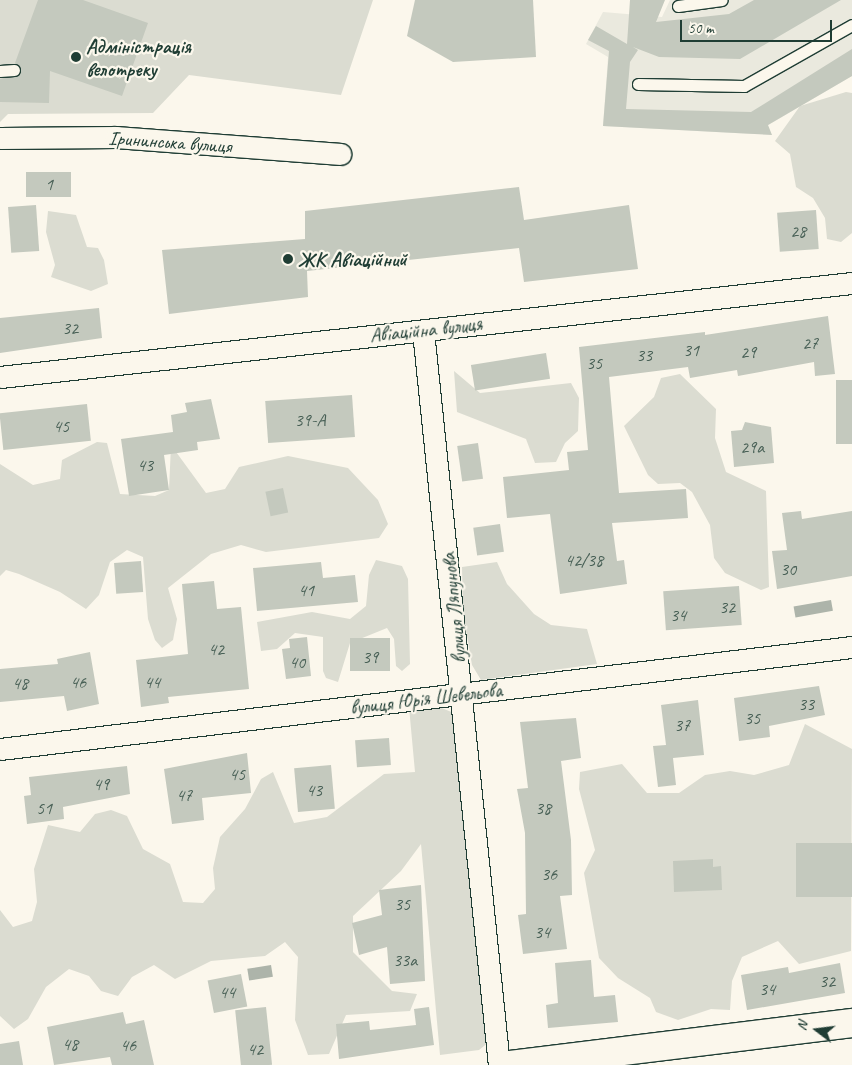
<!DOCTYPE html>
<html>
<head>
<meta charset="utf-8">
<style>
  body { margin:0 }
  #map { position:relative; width:852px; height:1065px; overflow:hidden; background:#fbf7ec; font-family:Caveat,sans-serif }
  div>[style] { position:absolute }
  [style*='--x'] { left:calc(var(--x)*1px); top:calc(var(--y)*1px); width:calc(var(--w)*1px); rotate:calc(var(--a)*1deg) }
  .built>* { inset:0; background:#eae9de }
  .green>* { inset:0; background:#dbdcd1 }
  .water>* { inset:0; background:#adb4aa; transform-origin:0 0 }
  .building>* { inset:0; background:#c4c9be; transform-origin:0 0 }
  .roads { filter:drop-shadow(1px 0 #1f3d34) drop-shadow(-1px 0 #1f3d34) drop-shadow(0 1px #1f3d34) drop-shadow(0 -1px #1f3d34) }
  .service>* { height:11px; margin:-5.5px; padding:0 5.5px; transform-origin:5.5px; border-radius:5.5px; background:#fbf7ec }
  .minor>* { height:21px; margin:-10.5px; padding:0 10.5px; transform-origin:10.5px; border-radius:10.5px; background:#fbf7ec }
  .tertiary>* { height:28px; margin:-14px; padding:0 14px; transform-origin:14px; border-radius:14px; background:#fbf7ec }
  .dots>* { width:14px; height:14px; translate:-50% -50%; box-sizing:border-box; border:2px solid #fbf7ec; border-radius:50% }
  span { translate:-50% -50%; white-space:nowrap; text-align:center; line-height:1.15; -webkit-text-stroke:4.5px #fbf7ec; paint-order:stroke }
  .number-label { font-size:18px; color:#486056 }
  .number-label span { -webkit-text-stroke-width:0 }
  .poi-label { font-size:20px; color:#1f3d34; font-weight:700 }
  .left { translate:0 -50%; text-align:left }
  .street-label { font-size:20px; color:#1f3d34 }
  .north { position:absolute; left:792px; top:1005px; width:50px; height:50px; -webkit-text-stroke:4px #fbf7ec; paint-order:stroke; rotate:285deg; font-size:14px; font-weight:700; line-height:20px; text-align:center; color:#1f3d34 }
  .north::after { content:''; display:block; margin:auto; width:18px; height:22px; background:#1f3d34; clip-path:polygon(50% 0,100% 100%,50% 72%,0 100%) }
  .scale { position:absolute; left:680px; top:20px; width:152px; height:22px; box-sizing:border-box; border:2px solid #1f3d34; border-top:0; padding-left:6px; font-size:15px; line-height:18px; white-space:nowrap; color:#1f3d34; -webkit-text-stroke:4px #fbf7ec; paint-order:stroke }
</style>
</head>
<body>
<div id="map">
  <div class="built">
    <div style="clip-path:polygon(670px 0,852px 0,852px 76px,753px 134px,603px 126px,608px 57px,586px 44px,603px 12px,662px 17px)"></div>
  </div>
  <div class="green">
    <div style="clip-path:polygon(0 0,373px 0,341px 95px,189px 75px,153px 113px,8px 114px,0 122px)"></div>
    <div style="clip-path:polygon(846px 92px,852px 93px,852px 233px,841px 242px,827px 239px,825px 218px,813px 198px,796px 187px,790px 154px,775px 141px,800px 106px)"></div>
    <div style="clip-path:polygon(48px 211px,76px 215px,87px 247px,98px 248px,104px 260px,108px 284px,91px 291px,51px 277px,55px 265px,46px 232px)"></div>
    <div style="clip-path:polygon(454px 371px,480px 393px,571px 383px,579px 398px,578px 431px,565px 443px,556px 462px,535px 463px,526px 439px,457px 412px)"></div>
    <div style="clip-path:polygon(680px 374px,716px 409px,715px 438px,726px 472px,766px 491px,769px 587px,761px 590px,725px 573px,714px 558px,710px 525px,692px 492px,680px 483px,658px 484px,648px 475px,624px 426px,654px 397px,661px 378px)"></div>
    <div style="clip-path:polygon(97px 442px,107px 443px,120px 494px,155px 496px,169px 490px,171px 445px,206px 493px,225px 489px,239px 467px,288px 456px,348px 468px,378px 500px,388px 524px,379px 538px,266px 552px,241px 545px,211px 554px,168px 588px,177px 619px,173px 640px,162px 648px,155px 640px,148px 619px,143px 557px,127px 550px,110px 562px,99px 595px,86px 609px,60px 592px,19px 574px,6px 570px,0 576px,0 464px,33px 485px,60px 479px,62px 460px)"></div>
    <div style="clip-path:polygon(376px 560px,402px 566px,408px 579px,410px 664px,402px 671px,396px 666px,394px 639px,387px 628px,350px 643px,338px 682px,326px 678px,323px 671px,323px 637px,295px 633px,277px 649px,261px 651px,257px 622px,312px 612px,350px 619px,366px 606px,369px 575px)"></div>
    <div style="clip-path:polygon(497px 562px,507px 584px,534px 614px,551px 625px,587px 629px,597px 664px,481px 680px,472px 665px,463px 612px,462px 567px)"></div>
    <div style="clip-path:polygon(409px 707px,439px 707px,454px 713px,489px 1042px,479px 1050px,440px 1055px,421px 844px,401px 871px,353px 916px,353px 952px,392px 991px,417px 994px,410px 1011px,346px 1015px,329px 1054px,308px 1055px,295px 1020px,298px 957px,285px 942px,265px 956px,211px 961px,175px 979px,154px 965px,132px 977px,118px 996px,101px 991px,89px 976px,69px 969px,46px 987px,28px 1019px,14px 1029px,0 1016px,0 910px,13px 927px,32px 921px,37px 902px,34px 869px,48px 825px,80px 832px,95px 814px,111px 810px,127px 816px,143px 849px,170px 864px,183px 902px,203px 903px,215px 889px,213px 868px,220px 837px,245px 809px,261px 779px,273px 772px,294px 823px,327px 817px,384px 774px,415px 772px)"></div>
    <div style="clip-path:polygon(805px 724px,852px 749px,851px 951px,799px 964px,778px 941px,742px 957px,732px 981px,730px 1010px,711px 1009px,678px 1020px,656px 1012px,650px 998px,618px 978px,599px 958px,584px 873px,595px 850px,579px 789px,580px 772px,622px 764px,647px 793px,679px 793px,705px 775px,730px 771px,754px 775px,789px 765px)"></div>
  </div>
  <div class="water">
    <div style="left:831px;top:600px;width:11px;height:38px;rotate:80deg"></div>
    <div style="left:271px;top:965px;width:12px;height:24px;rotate:81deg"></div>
  </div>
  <div class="building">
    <div style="clip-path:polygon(38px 0,83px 0,148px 23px,122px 96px,50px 71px,49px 103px,0 102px,0 79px,21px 73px,15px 63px)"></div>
    <div style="clip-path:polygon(415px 0,533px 0,536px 57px,453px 62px,407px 36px)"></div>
    <div style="clip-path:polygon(630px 0,665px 0,656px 22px,729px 14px,754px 0,841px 0,740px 59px,659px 57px,633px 47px,638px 50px,630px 62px,626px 109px,751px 112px,852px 49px,852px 76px,768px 125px,772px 135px,603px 126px,609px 51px,588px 40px,596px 26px,627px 44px)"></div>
    <div style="left:26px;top:172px;width:45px;height:25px"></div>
    <div style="clip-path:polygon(519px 187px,524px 220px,629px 205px,638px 269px,524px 282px,519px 248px,307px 271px,308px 297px,169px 314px,162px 250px,305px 239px,305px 211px)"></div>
    <div style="left:36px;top:205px;width:46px;height:28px;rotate:86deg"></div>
    <div style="left:816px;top:210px;width:39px;height:39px;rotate:86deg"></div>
    <div style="clip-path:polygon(99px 308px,102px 338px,0 353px,0 318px)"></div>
    <div style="clip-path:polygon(828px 316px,835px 374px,815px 376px,814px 362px,738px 376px,737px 370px,690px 378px,688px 367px,609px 377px,619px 493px,686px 489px,688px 518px,612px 523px,617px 561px,624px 560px,627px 584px,560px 594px,550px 514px,507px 518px,503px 477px,569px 470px,567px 452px,588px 450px,579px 347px,705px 332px,705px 335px)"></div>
    <div style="left:546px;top:353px;width:26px;height:76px;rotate:81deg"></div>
    <div style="left:836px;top:380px;width:16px;height:64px"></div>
    <div style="left:352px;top:395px;width:42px;height:87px;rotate:86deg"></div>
    <div style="clip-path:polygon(211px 399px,220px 439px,197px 442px,198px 450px,164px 455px,169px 490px,129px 496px,121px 439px,173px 432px,171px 415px,187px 412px,185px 403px)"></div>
    <div style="left:87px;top:404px;width:37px;height:88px;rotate:84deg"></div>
    <div style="clip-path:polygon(745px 422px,771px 427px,774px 463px,734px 467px,731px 431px,742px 430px)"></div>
    <div style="left:478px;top:443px;width:36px;height:21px;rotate:82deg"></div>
    <div style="left:283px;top:488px;width:25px;height:18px;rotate:78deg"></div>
    <div style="clip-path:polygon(801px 511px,802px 519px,852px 511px,852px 576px,777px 589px,772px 551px,787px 550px,782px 513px)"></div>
    <div style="left:500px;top:524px;width:28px;height:27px;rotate:82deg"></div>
    <div style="left:141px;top:561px;width:31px;height:27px;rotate:86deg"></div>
    <div style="clip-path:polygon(321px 562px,323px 578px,355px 575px,358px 602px,257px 611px,253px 568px)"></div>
    <div style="clip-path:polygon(214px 581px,217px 609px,241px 607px,249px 689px,168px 697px,169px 703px,141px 707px,136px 660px,188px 654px,182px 584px)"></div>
    <div style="left:739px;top:586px;width:39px;height:76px;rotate:86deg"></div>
    <div style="clip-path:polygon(307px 637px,311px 676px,286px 679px,282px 649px,290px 648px,289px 639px)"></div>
    <div style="left:390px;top:638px;width:33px;height:40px;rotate:90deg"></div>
    <div style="clip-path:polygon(90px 652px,99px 704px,67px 711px,64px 696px,0 702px,0 669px,58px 664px,57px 659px)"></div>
    <div style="clip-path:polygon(819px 686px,825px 715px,769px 726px,770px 737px,739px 741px,734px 698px)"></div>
    <div style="clip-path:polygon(698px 700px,704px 755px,673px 758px,676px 785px,658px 787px,653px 746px,666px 745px,661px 705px)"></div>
    <div style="clip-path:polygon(576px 718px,581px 758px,561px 761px,571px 840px,572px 895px,560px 896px,567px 949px,523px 954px,518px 915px,526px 914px,525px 833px,517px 789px,528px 788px,520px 722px)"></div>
    <div style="left:389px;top:738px;width:27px;height:34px;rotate:86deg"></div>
    <div style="clip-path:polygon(247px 753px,251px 793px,202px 798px,204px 820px,172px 824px,164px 769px)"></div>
    <div style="left:331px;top:765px;width:44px;height:37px;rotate:85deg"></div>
    <div style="clip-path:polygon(127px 766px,130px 794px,63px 807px,64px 819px,27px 824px,24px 796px,31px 795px,29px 777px)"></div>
    <div style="left:852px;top:843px;width:54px;height:56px;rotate:90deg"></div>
    <div style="clip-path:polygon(713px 859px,713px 867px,721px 866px,722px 890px,674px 892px,673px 861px)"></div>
    <div style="clip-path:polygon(421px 885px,425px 981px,390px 984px,387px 947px,359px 955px,352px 923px,382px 915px,379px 890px)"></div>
    <div style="clip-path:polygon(591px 960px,594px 997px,615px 995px,618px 1022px,548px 1028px,546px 1005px,558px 1003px,555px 963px)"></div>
    <div style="clip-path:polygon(840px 963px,845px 993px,747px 1010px,741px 975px,788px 967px,789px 973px)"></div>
    <div style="left:241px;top:974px;width:33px;height:34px;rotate:79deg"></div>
    <div style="left:266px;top:1007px;width:58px;height:31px;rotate:84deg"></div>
    <div style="clip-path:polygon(429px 1007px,434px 1045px,339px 1059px,336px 1024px,369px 1021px,370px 1030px,416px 1025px,414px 1009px)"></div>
    <div style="clip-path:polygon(123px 1012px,126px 1024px,144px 1020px,154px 1065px,112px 1065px,110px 1057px,54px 1065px,47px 1027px)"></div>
    <div style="clip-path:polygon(19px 1041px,23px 1065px,0 1065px,0 1044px)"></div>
  </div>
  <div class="roads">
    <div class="service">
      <div style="--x:678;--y:6;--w:44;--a:-7.8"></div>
      <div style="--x:0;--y:71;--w:14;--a:-4"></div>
      <div style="--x:638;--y:84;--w:106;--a:1.1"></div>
      <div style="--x:744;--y:86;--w:124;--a:-29.5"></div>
    </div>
    <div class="minor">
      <div style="--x:0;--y:138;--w:116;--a:-0.5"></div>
      <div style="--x:116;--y:137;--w:225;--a:4.3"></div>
      <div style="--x:423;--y:331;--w:738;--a:84.09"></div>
      <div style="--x:0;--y:377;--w:857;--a:-6.3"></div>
      <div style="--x:0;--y:749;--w:858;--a:-6.83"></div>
    </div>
    <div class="tertiary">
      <div style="--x:510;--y:1065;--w:345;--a:-7"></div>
    </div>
  </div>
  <div class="dots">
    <div style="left:76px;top:57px;background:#1f3d34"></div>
    <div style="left:288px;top:259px;background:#1f3d34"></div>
  </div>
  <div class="number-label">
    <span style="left:49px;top:184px">1</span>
    <span style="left:798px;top:231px">28</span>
    <span style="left:70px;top:328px">32</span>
    <span style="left:810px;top:343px">27</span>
    <span style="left:691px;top:350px">31</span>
    <span style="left:748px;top:352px">29</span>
    <span style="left:644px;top:355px">33</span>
    <span style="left:594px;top:363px">35</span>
    <span style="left:310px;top:420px">39-А</span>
    <span style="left:61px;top:426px">45</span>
    <span style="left:752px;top:447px">29а</span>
    <span style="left:145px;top:465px">43</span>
    <span style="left:584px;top:560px">42/38</span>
    <span style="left:788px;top:569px">30</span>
    <span style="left:306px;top:590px">41</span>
    <span style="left:727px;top:607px">32</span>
    <span style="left:678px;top:615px">34</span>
    <span style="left:216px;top:649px">42</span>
    <span style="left:370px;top:657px">39</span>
    <span style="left:297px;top:662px">40</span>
    <span style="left:78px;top:682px">46</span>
    <span style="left:152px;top:682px">44</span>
    <span style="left:20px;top:683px">48</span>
    <span style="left:806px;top:704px">33</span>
    <span style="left:752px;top:718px">35</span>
    <span style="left:682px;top:725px">37</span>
    <span style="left:237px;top:774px">45</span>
    <span style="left:101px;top:784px">49</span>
    <span style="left:314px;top:790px">43</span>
    <span style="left:184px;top:795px">47</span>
    <span style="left:44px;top:808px">51</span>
    <span style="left:543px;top:808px">38</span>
    <span style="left:549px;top:874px">36</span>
    <span style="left:402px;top:904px">35</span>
    <span style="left:542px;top:932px">34</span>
    <span style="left:405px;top:960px">33а</span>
    <span style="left:827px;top:981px">32</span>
    <span style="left:767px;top:989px">34</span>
    <span style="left:227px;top:992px">44</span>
    <span style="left:70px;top:1044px">48</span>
    <span style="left:128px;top:1045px">46</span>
    <span style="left:255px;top:1049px">42</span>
  </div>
  <div class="poi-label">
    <span class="left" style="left:86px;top:58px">Адміністрація<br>велотреку</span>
    <span class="left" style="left:298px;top:259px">ЖК Авіаційний</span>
  </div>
  <div class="street-label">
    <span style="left:170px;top:142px;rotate:4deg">Ірининська вулиця</span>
    <span style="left:426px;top:330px;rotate:-6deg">Авіаційна вулиця</span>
    <span style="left:454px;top:608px;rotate:-96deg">вулиця Ляпунова</span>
    <span style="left:426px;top:699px;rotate:-7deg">вулиця Юрія Шевельова</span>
  </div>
  <div class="north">N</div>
  <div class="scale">50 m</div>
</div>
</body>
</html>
